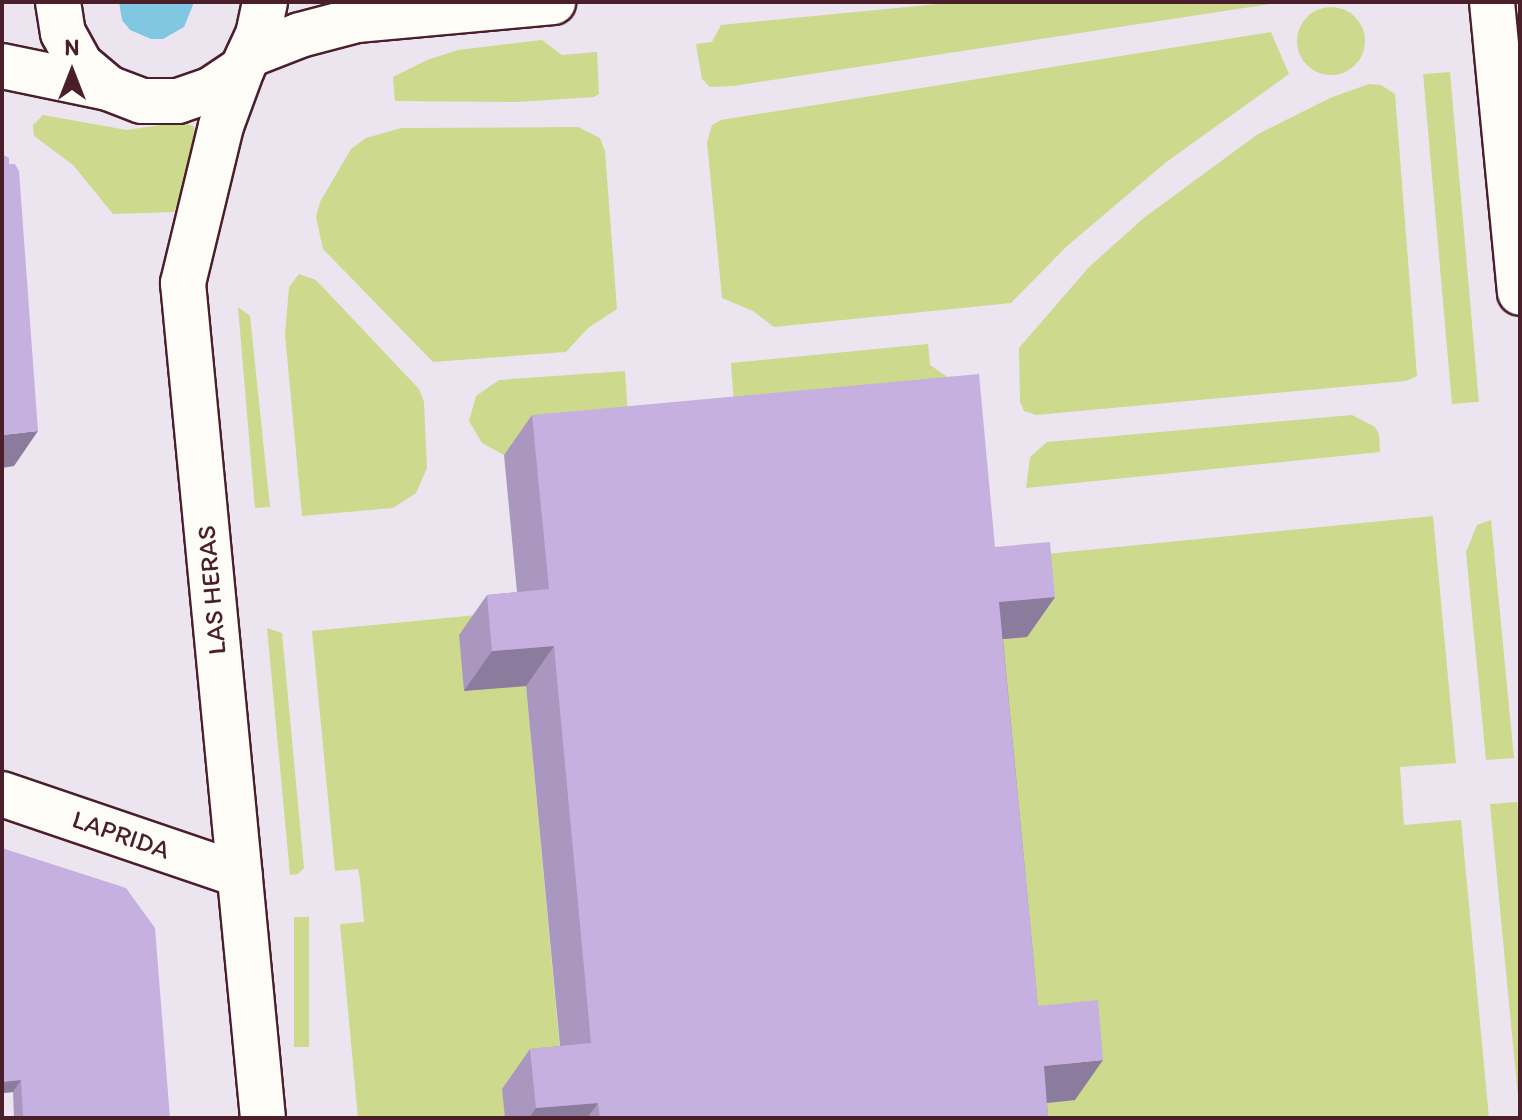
<!DOCTYPE html>
<html>
<head>
<meta charset="utf-8">
<style>
  body { margin:0 }
  #map { position:relative; width:1522px; height:1120px; overflow:hidden; background:#ece5f0; font-family:Itim,sans-serif }
  div>[style] { position:absolute }
  [style*='--x'] { left:calc(var(--x)*1px); top:calc(var(--y)*1px); width:calc(var(--w)*1px); rotate:calc(var(--a)*1deg) }
  .green>* { inset:0; background:#cdd98d; transform-origin:0 0 }
  .round { border-radius:50% }
  .water>* { inset:0; background:#80c7e1 }
  .roads { filter:drop-shadow(2px 0 #4a1f2b) drop-shadow(-2px 0 #4a1f2b) drop-shadow(0 2px #4a1f2b) drop-shadow(0 -2px #4a1f2b) }
  .street>* { height:44px; margin:-22px; padding:0 22px; transform-origin:22px; border-radius:22px; background:#fdfcf7 }
  .primary>* { height:44px; margin:-22px; padding:0 22px; transform-origin:22px; border-radius:22px; background:#fdfcf7 }
  .wall>* { inset:0; background:#aa97c0 }
  .shaded-wall>* { inset:0; background:#8b7b9c }
  .building>* { inset:0; background:#c6b0df }
  span { translate:-50% -50%; white-space:nowrap; text-align:center; line-height:1.15; -webkit-text-stroke:6px #fdfcf7; paint-order:stroke }
  .street-label { font-size:26px; color:#4a1f2b }
  .frame { position:absolute; inset:0; border:4px solid #4a1f2b; pointer-events:none }
  .north { position:absolute; left:32px; top:32px; width:80px; height:80px; -webkit-text-stroke:6px #fdfcf7; paint-order:stroke; rotate:0deg; font-size:22px; font-weight:700; line-height:32px; text-align:center; color:#4a1f2b }
  .north::after { content:''; display:block; margin:auto; width:28px; height:36px; background:#4a1f2b; clip-path:polygon(50% 0,100% 100%,50% 72%,0 100%) }
</style>
</head>
<body>
<div id="map">
  <div class="green">
    <div style="clip-path:polygon(959px 2px,1283px 2px,733px 86px,710px 87px,702px 79px,696px 44px,712px 42px,721px 25px)"></div>
    <div class="round" style="left:1297px;top:7px;width:68px;height:68px"></div>
    <div style="clip-path:polygon(1271px 32px,1289px 74px,1165px 163px,1066px 247px,1011px 303px,774px 327px,753px 311px,722px 298px,707px 142px,712px 125px,721px 120px)"></div>
    <div style="clip-path:polygon(542px 40px,562px 55px,597px 52px,599px 94px,594px 97px,518px 102px,395px 101px,393px 77px,427px 60px,458px 50px)"></div>
    <div style="left:1450px;top:72px;width:331px;height:27px;rotate:85deg"></div>
    <div style="clip-path:polygon(1369px 84px,1381px 85px,1395px 94px,1417px 376px,1406px 381px,1036px 415px,1024px 411px,1020px 402px,1019px 348px,1089px 267px,1145px 217px,1258px 134px,1330px 98px)"></div>
    <div style="clip-path:polygon(43px 115px,127px 130px,181px 122px,193px 126px,197px 133px,195px 151px,174px 212px,113px 214px,73px 165px,34px 136px,33px 125px)"></div>
    <div style="clip-path:polygon(578px 127px,600px 138px,605px 151px,617px 309px,588px 328px,566px 352px,433px 362px,323px 249px,316px 217px,320px 202px,351px 149px,366px 138px,401px 128px)"></div>
    <div style="clip-path:polygon(299px 274px,316px 280px,419px 389px,424px 402px,427px 468px,416px 493px,393px 508px,302px 516px,285px 334px,289px 287px)"></div>
    <div style="clip-path:polygon(238px 307px,250px 316px,270px 507px,255px 508px)"></div>
    <div style="clip-path:polygon(928px 344px,930px 365px,949px 378px,736px 433px,731px 363px)"></div>
    <div style="clip-path:polygon(625px 371px,630px 444px,504px 455px,482px 443px,469px 421px,476px 396px,499px 380px)"></div>
    <div style="clip-path:polygon(1352px 415px,1375px 427px,1379px 434px,1380px 452px,1026px 488px,1030px 457px,1047px 442px)"></div>
    <div style="clip-path:polygon(1433px 516px,1456px 763px,1400px 767px,1404px 825px,1461px 820px,1489px 1118px,1017px 1118px,971px 642px,1027px 637px,965px 562px)"></div>
    <div style="clip-path:polygon(1491px 520px,1514px 758px,1486px 760px,1466px 552px,1477px 525px)"></div>
    <div style="clip-path:polygon(519px 611px,465px 691px,526px 686px,563px 1083px,505px 1118px,358px 1118px,340px 924px,364px 922px,360px 879px,358px 869px,335px 871px,312px 631px)"></div>
    <div style="clip-path:polygon(267px 628px,282px 633px,304px 868px,298px 874px,290px 875px)"></div>
    <div style="clip-path:polygon(1517px 802px,1520px 831px,1520px 1118px,1490px 804px)"></div>
    <div style="left:294px;top:917px;width:15px;height:130px"></div>
  </div>
  <div class="water">
    <div style="clip-path:polygon(119px 2px,192px 2px,193px 5px,184px 27px,163px 39px,151px 39px,130px 30px,122px 20px)"></div>
  </div>
  <div class="roads">
    <div class="street">
      <div style="--x:2;--y:794;--w:251;--a:18.8"></div>
    </div>
    <div class="primary">
      <div style="--x:58;--y:2;--w:31;--a:81"></div>
      <div style="--x:63;--y:33;--w:37;--a:61"></div>
      <div style="--x:81;--y:65;--w:35;--a:40"></div>
      <div style="--x:108;--y:88;--w:36;--a:21"></div>
      <div style="--x:142;--y:101;--w:36;--a:0"></div>
      <div style="--x:178;--y:101;--w:36;--a:-19"></div>
      <div style="--x:212;--y:89;--w:36;--a:-34"></div>
      <div style="--x:242;--y:69;--w:38;--a:-65"></div>
      <div style="--x:258;--y:35;--w:34;--a:-78"></div>
      <div style="--x:1492;--y:2;--w:292;--a:84.5"></div>
      <div style="--x:249;--y:55;--w:55;--a:-21.4"></div>
      <div style="--x:300;--y:35;--w:59;--a:-14.7"></div>
      <div style="--x:357;--y:20;--w:197;--a:-5.2"></div>
      <div style="--x:2;--y:66;--w:108;--a:11.7"></div>
      <div style="--x:242;--y:69;--w:61;--a:110.2"></div>
      <div style="--x:221;--y:126;--w:162;--a:103.6"></div>
      <div style="--x:183;--y:283;--w:839;--a:84.53"></div>
    </div>
  </div>
  <div class="wall">
    <div style="clip-path:polygon(532px 415px,995px 547px,1055px 597px,1027px 637px,1003px 639px,1038px 1006px,1075px 1100px,1047px 1103px,1048px 1118px,505px 1118px,502px 1089px,530px 1049px,560px 1046px,526px 686px,464px 691px,459px 635px,487px 595px,517px 592px,504px 455px)"></div>
    <div style="clip-path:polygon(2px 848px,170px 1118px,14px 1118px,13px 1092px,2px 1093px)"></div>
  </div>
  <div class="shaded-wall">
    <div style="clip-path:polygon(38px 431px,14px 466px,2px 468px,2px 435px)"></div>
    <div style="clip-path:polygon(1055px 597px,1027px 637px,971px 642px,999px 602px)"></div>
    <div style="clip-path:polygon(554px 646px,526px 686px,464px 691px,492px 651px)"></div>
    <div style="clip-path:polygon(1103px 1060px,1075px 1100px,1016px 1106px,1044px 1066px)"></div>
    <div style="clip-path:polygon(21px 1080px,13px 1092px,2px 1093px,2px 1082px)"></div>
    <div style="clip-path:polygon(598px 1103px,587px 1118px,529px 1118px,536px 1108px)"></div>
  </div>
  <div class="building">
    <div style="clip-path:polygon(2px 154px,9px 158px,9px 164px,15px 164px,19px 171px,38px 431px,2px 435px)"></div>
    <div style="clip-path:polygon(979px 374px,995px 547px,1050px 542px,1055px 597px,999px 602px,1038px 1006px,1098px 1000px,1103px 1060px,1044px 1066px,1048px 1118px,600px 1118px,598px 1103px,536px 1108px,530px 1049px,591px 1043px,554px 646px,492px 651px,487px 595px,549px 589px,532px 415px)"></div>
    <div style="clip-path:polygon(2px 848px,126px 888px,155px 928px,170px 1118px,23px 1118px,21px 1080px,2px 1082px)"></div>
  </div>
  <div class="street-label">
    <span style="left:212px;top:590px;rotate:-95deg">LAS HERAS</span>
    <span style="left:121px;top:835px;rotate:19deg">LAPRIDA</span>
  </div>
  <div class="frame"></div>
  <div class="north">N</div>
</div>
</body>
</html>
